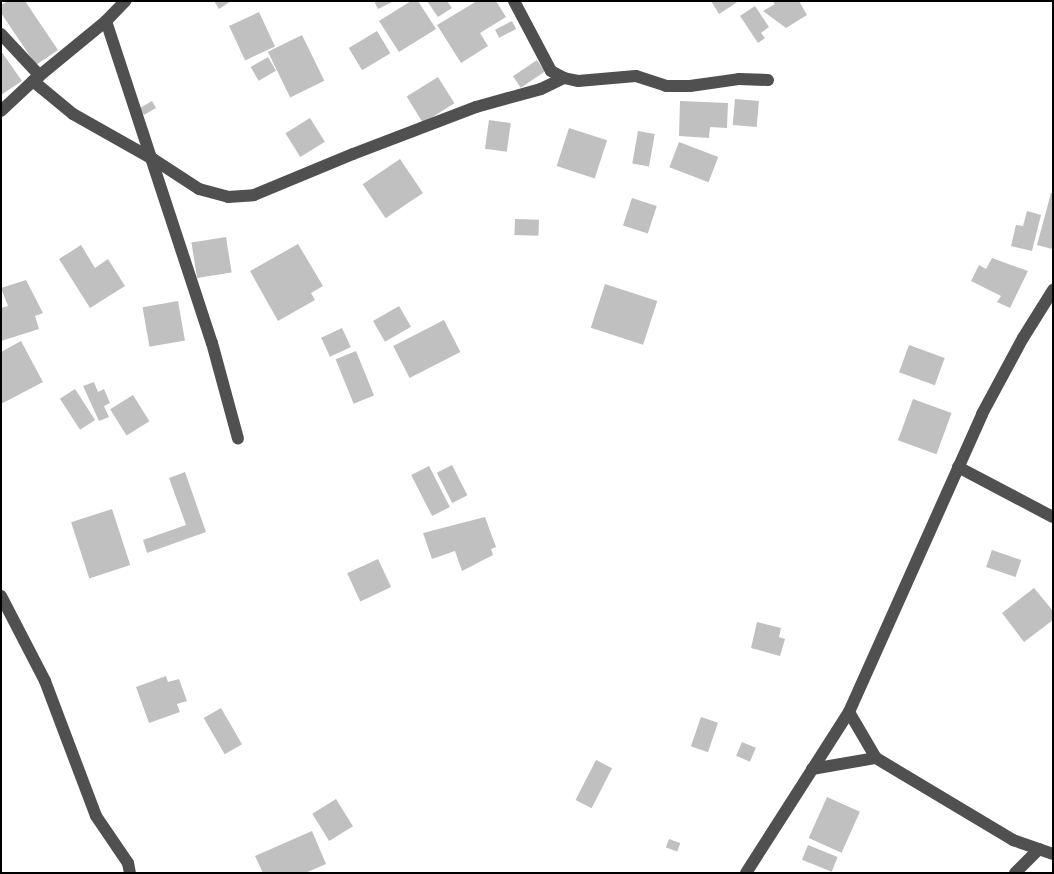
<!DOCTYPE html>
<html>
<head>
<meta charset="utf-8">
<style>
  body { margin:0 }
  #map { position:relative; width:1054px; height:874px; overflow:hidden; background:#fff; font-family:"Exo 2",sans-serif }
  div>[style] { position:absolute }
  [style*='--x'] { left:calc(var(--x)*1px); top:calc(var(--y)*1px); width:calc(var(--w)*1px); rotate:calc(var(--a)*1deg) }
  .building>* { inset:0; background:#c0c0c0; transform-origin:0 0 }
  .minor>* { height:12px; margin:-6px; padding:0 6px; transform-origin:6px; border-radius:6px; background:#505050 }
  span { translate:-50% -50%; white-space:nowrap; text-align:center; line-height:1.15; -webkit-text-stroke:4.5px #fff; paint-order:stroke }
  .frame { position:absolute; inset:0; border:2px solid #000; pointer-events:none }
</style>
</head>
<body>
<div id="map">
  <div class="building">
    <div style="clip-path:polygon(8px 1px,25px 1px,58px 50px,36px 65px,1px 13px,1px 5px)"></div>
    <div style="clip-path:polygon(214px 1px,231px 1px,219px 9px)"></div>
    <div style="clip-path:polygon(374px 1px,394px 1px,378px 9px)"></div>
    <div style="clip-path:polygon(411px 1px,418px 1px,436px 29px,399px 52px,379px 21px)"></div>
    <div style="clip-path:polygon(427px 1px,447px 1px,452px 8px,438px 17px)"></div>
    <div style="clip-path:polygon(477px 1px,496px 1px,506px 17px,480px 33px,488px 46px,461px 63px,437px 25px)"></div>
    <div style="clip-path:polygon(711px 1px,739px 1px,719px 14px)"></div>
    <div style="clip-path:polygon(772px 1px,799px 1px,807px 15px,786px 28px,763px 11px,775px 4px)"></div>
    <div style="clip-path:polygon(755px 6px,769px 27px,761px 33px,765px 38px,758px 43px,740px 16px)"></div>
    <div style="left:259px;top:12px;width:38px;height:33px;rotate:65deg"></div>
    <div style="left:512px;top:21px;width:9px;height:19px;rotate:63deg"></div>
    <div style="left:377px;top:31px;width:26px;height:33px;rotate:59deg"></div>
    <div style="left:302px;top:35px;width:51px;height:38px;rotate:64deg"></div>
    <div style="clip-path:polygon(1px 51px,22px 81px,1px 95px)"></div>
    <div style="left:268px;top:57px;width:16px;height:20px;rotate:60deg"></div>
    <div style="left:537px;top:60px;width:14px;height:29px;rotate:56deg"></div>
    <div style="left:438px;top:77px;width:31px;height:37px;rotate:58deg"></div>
    <div style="left:735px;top:99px;width:24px;height:26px;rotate:5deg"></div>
    <div style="left:152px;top:101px;width:8px;height:14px;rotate:60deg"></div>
    <div style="clip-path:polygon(680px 101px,728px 103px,727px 128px,710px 127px,709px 138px,679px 136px)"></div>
    <div style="left:310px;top:118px;width:28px;height:29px;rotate:58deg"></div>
    <div style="left:489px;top:120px;width:22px;height:29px;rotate:8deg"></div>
    <div style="left:569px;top:128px;width:40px;height:40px;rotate:18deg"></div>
    <div style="left:638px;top:131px;width:17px;height:33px;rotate:10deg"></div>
    <div style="left:679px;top:142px;width:42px;height:27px;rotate:21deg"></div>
    <div style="left:400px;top:159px;width:41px;height:45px;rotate:56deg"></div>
    <div style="clip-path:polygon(1051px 193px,1053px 193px,1052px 249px,1037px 245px)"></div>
    <div style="left:632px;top:198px;width:26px;height:29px;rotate:18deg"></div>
    <div style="clip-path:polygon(1027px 211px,1041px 215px,1032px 251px,1011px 246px,1016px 225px,1023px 226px)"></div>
    <div style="left:515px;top:219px;width:24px;height:16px;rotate:2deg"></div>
    <div style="left:226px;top:237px;width:36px;height:35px;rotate:81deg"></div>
    <div style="clip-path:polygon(298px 244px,323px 286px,311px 293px,315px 300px,278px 321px,250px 271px)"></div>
    <div style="clip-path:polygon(81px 245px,95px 268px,108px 259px,125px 286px,90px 308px,59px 259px)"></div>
    <div style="clip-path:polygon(992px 258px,1028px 271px,1010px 308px,997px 302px,1001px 296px,971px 281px,979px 265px,986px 269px)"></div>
    <div style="clip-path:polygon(26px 280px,43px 313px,35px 316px,39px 329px,1px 341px,1px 308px,8px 306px,1px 288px)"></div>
    <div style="left:605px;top:284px;width:55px;height:46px;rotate:18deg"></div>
    <div style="left:178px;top:301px;width:40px;height:36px;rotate:80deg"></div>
    <div style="left:399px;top:306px;width:24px;height:30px;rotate:60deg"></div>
    <div style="left:444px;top:320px;width:36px;height:57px;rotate:63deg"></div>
    <div style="left:342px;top:328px;width:21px;height:23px;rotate:65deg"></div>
    <div style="clip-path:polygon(21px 341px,43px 382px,1px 404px,1px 352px)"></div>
    <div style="left:909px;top:345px;width:38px;height:29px;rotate:20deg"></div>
    <div style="left:356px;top:351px;width:48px;height:22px;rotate:68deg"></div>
    <div style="clip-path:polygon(94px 382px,98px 392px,104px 389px,110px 403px,104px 406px,109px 417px,99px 421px,83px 386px)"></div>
    <div style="left:75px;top:389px;width:37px;height:18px;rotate:57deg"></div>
    <div style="left:133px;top:395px;width:31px;height:27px;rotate:58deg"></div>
    <div style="left:913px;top:399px;width:41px;height:44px;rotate:20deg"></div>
    <div style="left:452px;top:465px;width:34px;height:17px;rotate:63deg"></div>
    <div style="left:429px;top:466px;width:46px;height:20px;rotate:63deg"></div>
    <div style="clip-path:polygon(185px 472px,206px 532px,147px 553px,143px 540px,186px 525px,169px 478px)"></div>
    <div style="left:112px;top:509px;width:59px;height:43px;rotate:72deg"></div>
    <div style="clip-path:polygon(485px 517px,496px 547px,491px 549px,493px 555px,462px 571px,455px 551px,432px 559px,423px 533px)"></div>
    <div style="left:992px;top:550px;width:31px;height:18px;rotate:19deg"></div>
    <div style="left:378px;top:559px;width:31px;height:34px;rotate:65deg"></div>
    <div style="clip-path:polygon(1034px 588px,1053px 611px,1053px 620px,1024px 642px,1002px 613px)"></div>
    <div style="clip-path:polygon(757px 622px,781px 628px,779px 637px,785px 639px,780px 656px,751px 648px)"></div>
    <div style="clip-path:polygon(166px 676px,168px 682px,179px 679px,187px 701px,177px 704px,180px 712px,149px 723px,136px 687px)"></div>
    <div style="left:221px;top:708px;width:42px;height:20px;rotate:60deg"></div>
    <div style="left:701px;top:717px;width:18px;height:31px;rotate:19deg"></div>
    <div style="left:742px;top:742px;width:15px;height:15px;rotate:23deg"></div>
    <div style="left:596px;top:760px;width:18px;height:45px;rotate:27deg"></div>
    <div style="left:827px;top:797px;width:36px;height:45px;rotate:24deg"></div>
    <div style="left:336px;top:799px;width:32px;height:28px;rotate:58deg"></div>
    <div style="clip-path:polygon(312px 831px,326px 864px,305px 873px,263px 873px,255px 856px)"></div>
    <div style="left:669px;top:839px;width:12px;height:9px;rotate:20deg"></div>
    <div style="left:808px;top:845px;width:32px;height:16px;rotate:22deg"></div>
  </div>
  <div class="minor">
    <div style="--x:514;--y:1;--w:79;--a:62.1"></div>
    <div style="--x:551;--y:71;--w:15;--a:28"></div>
    <div style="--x:564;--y:78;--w:14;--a:12"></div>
    <div style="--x:578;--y:81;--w:58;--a:-4.9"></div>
    <div style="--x:636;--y:76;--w:32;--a:18"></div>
    <div style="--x:666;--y:86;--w:24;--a:0"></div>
    <div style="--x:690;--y:86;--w:49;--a:-8.1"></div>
    <div style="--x:739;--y:79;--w:29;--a:2"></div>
    <div style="--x:106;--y:21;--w:339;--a:71.8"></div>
    <div style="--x:212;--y:343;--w:99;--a:74.8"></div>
    <div style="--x:1;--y:34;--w:57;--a:47.1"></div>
    <div style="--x:33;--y:81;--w:52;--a:39.5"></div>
    <div style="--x:73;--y:114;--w:92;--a:29.4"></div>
    <div style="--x:153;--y:159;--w:55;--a:33.1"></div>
    <div style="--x:199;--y:189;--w:30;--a:15"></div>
    <div style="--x:228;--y:197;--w:26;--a:-4"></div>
    <div style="--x:254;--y:195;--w:107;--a:-22.5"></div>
    <div style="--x:353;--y:154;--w:132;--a:-20.9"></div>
    <div style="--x:476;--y:107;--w:67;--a:-15.5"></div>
    <div style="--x:541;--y:89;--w:25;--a:-26"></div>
    <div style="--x:1;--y:111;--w:44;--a:-43.2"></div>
    <div style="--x:33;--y:81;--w:94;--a:-39.4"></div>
    <div style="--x:106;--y:21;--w:28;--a:-46"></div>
    <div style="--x:958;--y:467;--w:107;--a:27.8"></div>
    <div style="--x:1;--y:596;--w:96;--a:62.6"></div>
    <div style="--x:45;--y:681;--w:144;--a:69.3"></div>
    <div style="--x:96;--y:816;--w:57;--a:55.8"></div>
    <div style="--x:128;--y:863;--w:10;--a:79"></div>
    <div style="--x:849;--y:712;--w:53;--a:59.6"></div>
    <div style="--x:812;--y:769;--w:65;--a:-9.8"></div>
    <div style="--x:876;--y:758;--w:160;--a:30.9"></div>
    <div style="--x:1013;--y:840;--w:42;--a:19.3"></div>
    <div style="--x:746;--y:873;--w:191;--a:-57.4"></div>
    <div style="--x:849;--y:712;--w:326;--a:-65.9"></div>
    <div style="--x:982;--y:414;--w:86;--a:-61.7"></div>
    <div style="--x:1023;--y:338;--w:57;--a:-58"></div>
    <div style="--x:1015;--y:873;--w:34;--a:-45"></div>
  </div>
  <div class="frame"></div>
</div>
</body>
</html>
